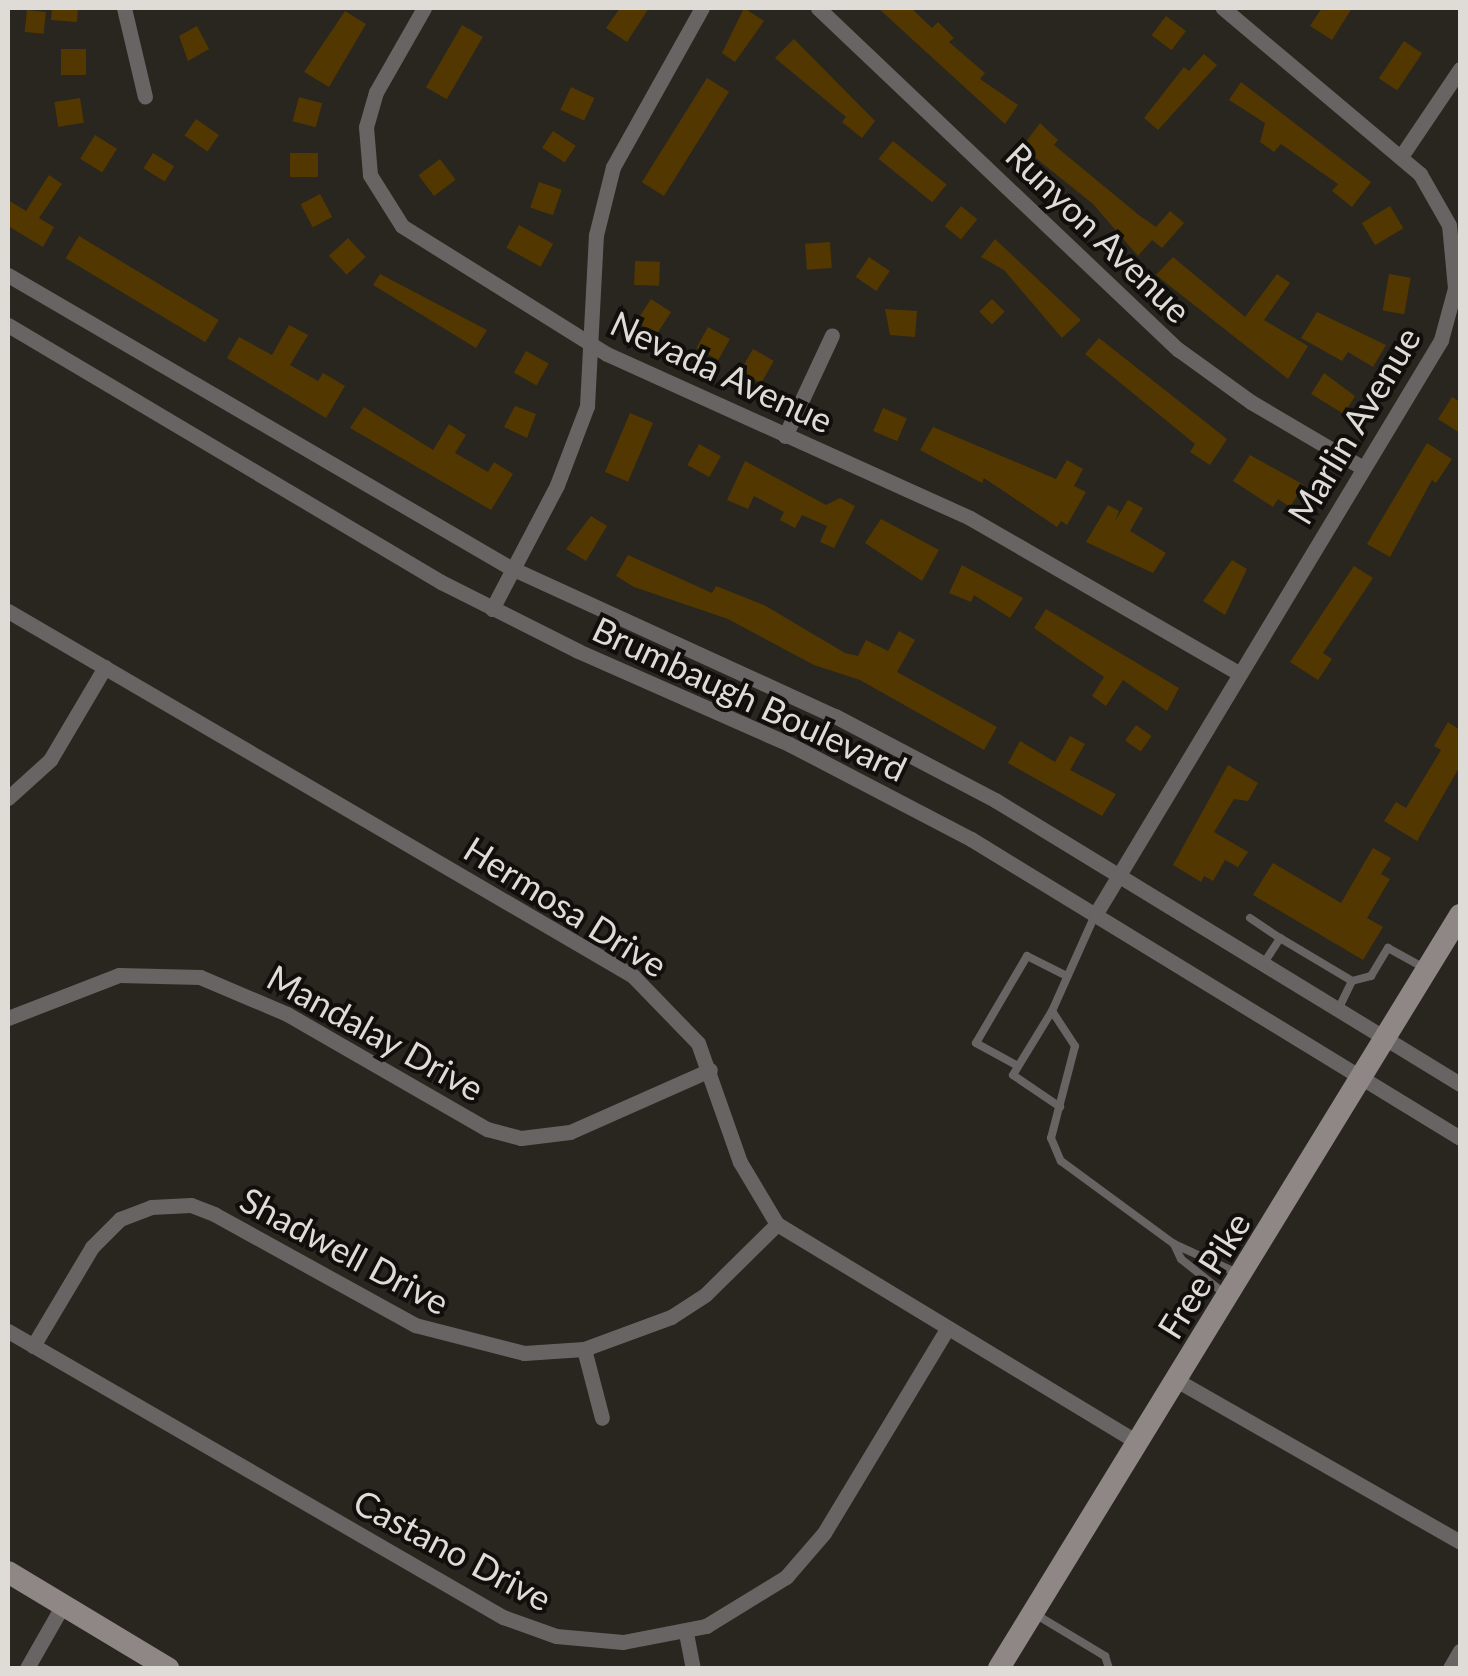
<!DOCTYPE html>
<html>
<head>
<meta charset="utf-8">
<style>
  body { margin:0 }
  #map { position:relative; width:1468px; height:1676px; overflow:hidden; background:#29251f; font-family:Lato,sans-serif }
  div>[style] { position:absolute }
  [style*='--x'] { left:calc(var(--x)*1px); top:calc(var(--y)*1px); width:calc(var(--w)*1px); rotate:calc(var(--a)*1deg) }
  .building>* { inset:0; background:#523800; transform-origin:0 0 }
  .lane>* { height:8px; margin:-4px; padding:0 4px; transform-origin:4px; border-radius:4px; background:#686463 }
  .street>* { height:15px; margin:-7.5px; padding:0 7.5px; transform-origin:7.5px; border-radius:7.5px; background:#686463 }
  .secondary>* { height:22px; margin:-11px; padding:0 11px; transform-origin:11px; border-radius:11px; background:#8e8785 }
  span { translate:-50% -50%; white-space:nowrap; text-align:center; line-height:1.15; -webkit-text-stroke:8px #100f0c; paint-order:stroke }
  .street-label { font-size:35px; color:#dfdcd8 }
  .frame { position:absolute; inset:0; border:10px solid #dfdcd8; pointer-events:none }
</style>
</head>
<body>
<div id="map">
  <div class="building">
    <div style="clip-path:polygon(52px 8px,78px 8px,77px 22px,51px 20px)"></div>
    <div style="clip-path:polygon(620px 8px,649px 8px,627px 42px,606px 28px)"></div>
    <div style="clip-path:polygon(744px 8px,764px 21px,735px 62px,722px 53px)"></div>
    <div style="clip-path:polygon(878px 8px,911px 8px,932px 28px,938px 22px,954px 38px,949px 42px,985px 73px,980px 79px,1018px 105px,1005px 124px)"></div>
    <div style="clip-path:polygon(1322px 8px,1352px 8px,1332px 40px,1310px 26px)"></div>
    <div style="left:27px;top:10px;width:19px;height:22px;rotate:6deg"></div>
    <div style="clip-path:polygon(345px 11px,366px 24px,329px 87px,304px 72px)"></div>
    <div style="left:1166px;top:16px;width:25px;height:24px;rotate:37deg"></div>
    <div style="left:462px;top:25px;width:24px;height:72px;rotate:30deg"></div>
    <div style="clip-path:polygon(197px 26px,209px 49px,188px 61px,179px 36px)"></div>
    <div style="clip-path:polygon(794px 39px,875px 121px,862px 138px,842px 122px,846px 117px,775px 58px)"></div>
    <div style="left:1404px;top:41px;width:22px;height:45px;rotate:34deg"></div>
    <div style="left:61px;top:49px;width:25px;height:26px"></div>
    <div style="clip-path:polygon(1204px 54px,1217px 65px,1158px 130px,1144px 118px,1184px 67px,1189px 71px)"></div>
    <div style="left:707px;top:78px;width:26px;height:123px;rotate:32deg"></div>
    <div style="clip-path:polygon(1241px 82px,1371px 182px,1352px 207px,1332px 191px,1338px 184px,1281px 144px,1274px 152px,1260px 142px,1265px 123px,1229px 100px)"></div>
    <div style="left:571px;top:87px;width:26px;height:25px;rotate:25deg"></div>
    <div style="left:299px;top:97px;width:24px;height:25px;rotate:15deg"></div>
    <div style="left:80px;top:98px;width:25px;height:26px;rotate:81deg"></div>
    <div style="left:196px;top:119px;width:28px;height:20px;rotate:35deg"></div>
    <div style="clip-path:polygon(1040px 123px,1058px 140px,1054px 145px,1140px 216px,1156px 227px,1170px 211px,1184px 223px,1162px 248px,1152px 240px,1138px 256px,1093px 204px,1022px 147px)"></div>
    <div style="left:553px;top:131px;width:27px;height:20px;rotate:33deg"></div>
    <div style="left:95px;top:135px;width:26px;height:28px;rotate:32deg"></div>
    <div style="left:893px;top:141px;width:69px;height:23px;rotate:39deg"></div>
    <div style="left:153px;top:153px;width:25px;height:18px;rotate:32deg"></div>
    <div style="left:290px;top:153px;width:28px;height:24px"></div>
    <div style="left:440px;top:159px;width:26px;height:27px;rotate:53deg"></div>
    <div style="clip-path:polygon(49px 175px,62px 184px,39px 218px,54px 227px,43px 247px,8px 226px,8px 200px,26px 211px)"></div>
    <div style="left:539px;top:182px;width:24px;height:27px;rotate:19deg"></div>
    <div style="left:320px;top:194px;width:26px;height:22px;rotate:62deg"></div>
    <div style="left:961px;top:206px;width:21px;height:26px;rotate:39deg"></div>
    <div style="left:1390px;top:206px;width:26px;height:33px;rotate:59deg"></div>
    <div style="left:519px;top:225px;width:39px;height:26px;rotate:29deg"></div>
    <div style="left:79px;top:236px;width:163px;height:26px;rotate:31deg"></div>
    <div style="left:348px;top:238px;width:26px;height:26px;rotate:47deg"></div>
    <div style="clip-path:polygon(995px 239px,1081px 320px,1062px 338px,1004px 270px,981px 257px)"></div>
    <div style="left:830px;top:242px;width:26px;height:25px;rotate:86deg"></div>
    <div style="left:869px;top:257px;width:25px;height:24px;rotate:34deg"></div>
    <div style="clip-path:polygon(1173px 257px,1245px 317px,1277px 274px,1290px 283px,1264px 320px,1308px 346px,1288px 379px,1156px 275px)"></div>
    <div style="left:635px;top:261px;width:25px;height:24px;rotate:2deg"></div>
    <div style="clip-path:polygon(380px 274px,487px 330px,476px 348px,373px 285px)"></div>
    <div style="left:1389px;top:274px;width:22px;height:37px;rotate:10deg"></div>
    <div style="left:651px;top:299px;width:24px;height:27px;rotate:33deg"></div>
    <div style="left:992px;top:299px;width:18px;height:18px;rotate:45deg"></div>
    <div style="clip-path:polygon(885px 309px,917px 311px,915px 337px,890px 335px)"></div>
    <div style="clip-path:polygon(1317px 312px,1386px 345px,1373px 367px,1348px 352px,1342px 361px,1301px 338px)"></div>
    <div style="clip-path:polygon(289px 325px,308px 335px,290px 365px,318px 381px,323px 373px,345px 386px,326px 418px,227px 358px,239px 337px,272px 355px)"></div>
    <div style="left:708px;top:327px;width:25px;height:24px;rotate:29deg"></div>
    <div style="clip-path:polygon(1099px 338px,1227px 439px,1210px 465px,1190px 452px,1195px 444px,1085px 354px)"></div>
    <div style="left:753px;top:349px;width:24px;height:26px;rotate:30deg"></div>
    <div style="left:526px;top:351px;width:26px;height:25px;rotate:29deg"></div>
    <div style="clip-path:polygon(1324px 373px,1355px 396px,1344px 414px,1311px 394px)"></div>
    <div style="clip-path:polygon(1452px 397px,1460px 402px,1460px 433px,1438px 419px)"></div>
    <div style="clip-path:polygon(515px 406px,536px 414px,527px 438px,504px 427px)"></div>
    <div style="clip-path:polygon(364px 407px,433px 450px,449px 424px,466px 435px,455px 453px,488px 472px,494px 462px,513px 474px,491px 510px,350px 428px)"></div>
    <div style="left:883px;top:408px;width:26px;height:25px;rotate:23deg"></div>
    <div style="left:630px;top:413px;width:25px;height:64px;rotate:23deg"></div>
    <div style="clip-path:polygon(933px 427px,1056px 479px,1067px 460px,1083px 469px,1074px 486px,1086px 492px,1067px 525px,1061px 521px,1057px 527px,984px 478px,982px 483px,920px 450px)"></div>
    <div style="clip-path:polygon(1427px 443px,1452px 459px,1436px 483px,1432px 480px,1390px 557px,1367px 544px)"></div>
    <div style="left:699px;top:444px;width:25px;height:24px;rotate:29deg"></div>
    <div style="clip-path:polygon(1250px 455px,1304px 485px,1290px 507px,1278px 499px,1273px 507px,1233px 481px)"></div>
    <div style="clip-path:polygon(745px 461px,826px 505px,840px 498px,855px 506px,834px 548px,820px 542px,827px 526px,802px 515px,795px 528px,780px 520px,784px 512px,754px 496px,748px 509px,727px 500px)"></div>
    <div style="clip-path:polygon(1128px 500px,1143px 508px,1130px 531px,1166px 553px,1153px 573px,1086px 542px,1108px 505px,1119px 511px,1115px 521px)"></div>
    <div style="clip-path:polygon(591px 516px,607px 526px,586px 561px,566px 549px)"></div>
    <div style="clip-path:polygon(881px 519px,939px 550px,922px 581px,865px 543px)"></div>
    <div style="clip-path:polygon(628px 555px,712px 593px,716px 586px,764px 605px,845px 653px,858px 656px,866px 640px,888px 651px,899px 631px,915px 640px,897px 672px,997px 727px,984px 750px,860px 680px,814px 665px,728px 619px,634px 587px,616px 576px)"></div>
    <div style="clip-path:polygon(1232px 560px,1247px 569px,1225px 615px,1203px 601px)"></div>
    <div style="clip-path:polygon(962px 565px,1023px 598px,1010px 618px,974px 595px,971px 602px,949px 593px)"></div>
    <div style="clip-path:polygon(1354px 566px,1373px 578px,1323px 653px,1332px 659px,1318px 680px,1290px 662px)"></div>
    <div style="clip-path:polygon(1046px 609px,1179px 688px,1167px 711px,1123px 680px,1106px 706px,1092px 696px,1104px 677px,1034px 628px)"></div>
    <div style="clip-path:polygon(1448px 722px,1460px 730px,1460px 766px,1417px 841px,1384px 821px,1396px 802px,1406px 808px,1441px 750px,1434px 746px)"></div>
    <div style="left:1136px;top:725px;width:19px;height:19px;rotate:35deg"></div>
    <div style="clip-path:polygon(1070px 736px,1085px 744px,1070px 770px,1116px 794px,1102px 816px,1008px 763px,1020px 741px,1055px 762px)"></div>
    <div style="clip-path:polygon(1228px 765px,1258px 783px,1248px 801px,1234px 799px,1214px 832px,1248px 852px,1238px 867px,1225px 860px,1213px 881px,1204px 876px,1201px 882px,1173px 865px)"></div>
    <div style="clip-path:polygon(1373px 848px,1391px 858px,1381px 874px,1390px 879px,1367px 918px,1383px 927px,1363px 960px,1253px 895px,1273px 863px,1341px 903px)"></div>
  </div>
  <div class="lane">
    <div style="--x:1095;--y:915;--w:105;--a:114.1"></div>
    <div style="--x:1052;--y:1011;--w:42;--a:56.7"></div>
    <div style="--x:1075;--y:1046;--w:95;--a:104.6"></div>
    <div style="--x:1051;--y:1138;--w:25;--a:67"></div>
    <div style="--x:1061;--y:1161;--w:140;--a:36.3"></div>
    <div style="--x:1250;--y:918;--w:36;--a:34"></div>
    <div style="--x:1264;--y:963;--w:30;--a:-57"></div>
    <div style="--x:1280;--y:938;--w:84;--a:30.8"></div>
    <div style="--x:1352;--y:981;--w:30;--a:116"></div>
    <div style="--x:1352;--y:981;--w:20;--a:-15"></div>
    <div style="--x:1371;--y:976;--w:33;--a:-59"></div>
    <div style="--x:1388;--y:948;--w:43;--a:28.9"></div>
    <div style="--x:1052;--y:1011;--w:75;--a:121.4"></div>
    <div style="--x:1013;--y:1075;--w:57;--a:34.2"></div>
    <div style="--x:1018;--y:1066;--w:48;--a:-151.3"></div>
    <div style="--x:976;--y:1043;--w:101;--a:-59.6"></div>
    <div style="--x:1027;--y:956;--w:42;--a:26.6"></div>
    <div style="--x:1225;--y:1294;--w:56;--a:-141.5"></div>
    <div style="--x:1181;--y:1259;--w:17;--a:-115"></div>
    <div style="--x:1174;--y:1244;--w:67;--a:24.7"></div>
    <div style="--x:1035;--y:1614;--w:82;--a:31"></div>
    <div style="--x:1105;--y:1656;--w:13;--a:72"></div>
  </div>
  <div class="street">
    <div style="--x:124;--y:8;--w:91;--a:76.7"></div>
    <div style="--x:424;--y:8;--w:97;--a:119.7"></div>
    <div style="--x:376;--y:92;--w:36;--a:106"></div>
    <div style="--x:366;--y:127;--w:48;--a:85.2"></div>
    <div style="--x:370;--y:175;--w:60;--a:57.9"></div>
    <div style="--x:402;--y:226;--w:242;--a:32"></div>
    <div style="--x:607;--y:354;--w:398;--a:24.3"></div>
    <div style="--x:970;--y:518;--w:310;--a:30"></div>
    <div style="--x:818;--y:8;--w:497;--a:43.5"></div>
    <div style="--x:1179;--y:350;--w:89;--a:35.8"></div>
    <div style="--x:1251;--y:402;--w:130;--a:30.5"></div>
    <div style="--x:1402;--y:155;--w:104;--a:-56"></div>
    <div style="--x:8;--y:275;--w:580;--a:30.24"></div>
    <div style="--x:509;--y:567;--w:358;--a:24.6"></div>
    <div style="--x:835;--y:716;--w:181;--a:27.7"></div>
    <div style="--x:995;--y:800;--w:545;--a:31.41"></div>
    <div style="--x:8;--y:325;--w:504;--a:30.69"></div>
    <div style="--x:441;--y:582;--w:153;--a:26.7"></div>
    <div style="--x:578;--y:651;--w:231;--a:23.8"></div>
    <div style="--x:789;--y:744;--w:205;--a:27.6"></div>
    <div style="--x:971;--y:839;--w:573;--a:31.44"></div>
    <div style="--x:785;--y:436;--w:111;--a:-65"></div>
    <div style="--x:492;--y:609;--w:140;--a:-62.3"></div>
    <div style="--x:557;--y:485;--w:85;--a:-69.2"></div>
    <div style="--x:587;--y:406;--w:171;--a:-87"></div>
    <div style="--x:596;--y:235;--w:70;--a:-76"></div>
    <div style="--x:613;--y:167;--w:182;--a:-60.8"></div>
    <div style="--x:8;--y:611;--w:724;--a:30.28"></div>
    <div style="--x:633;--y:976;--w:93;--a:45.9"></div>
    <div style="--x:698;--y:1043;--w:126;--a:70.6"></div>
    <div style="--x:740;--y:1162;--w:72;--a:59.2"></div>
    <div style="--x:777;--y:1224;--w:423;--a:31.2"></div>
    <div style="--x:8;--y:798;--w:57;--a:-42.1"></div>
    <div style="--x:50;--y:760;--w:108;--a:-59.4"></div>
    <div style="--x:1095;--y:915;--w:671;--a:-58.96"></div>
    <div style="--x:1441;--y:340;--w:54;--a:-74.9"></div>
    <div style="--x:1455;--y:288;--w:63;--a:-95.4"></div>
    <div style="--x:1449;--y:225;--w:59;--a:-119.6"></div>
    <div style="--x:1420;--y:174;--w:258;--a:-139.9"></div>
    <div style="--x:8;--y:1018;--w:119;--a:-21.2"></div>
    <div style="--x:119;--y:975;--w:81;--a:1.4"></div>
    <div style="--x:200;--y:977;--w:95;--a:23"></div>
    <div style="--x:287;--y:1014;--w:231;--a:29.9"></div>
    <div style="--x:487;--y:1129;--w:35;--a:15"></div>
    <div style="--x:521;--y:1138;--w:49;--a:-7"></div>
    <div style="--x:570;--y:1132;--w:153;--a:-23.9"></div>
    <div style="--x:8;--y:1331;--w:572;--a:30.02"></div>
    <div style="--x:503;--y:1617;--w:56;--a:19.7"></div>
    <div style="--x:556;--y:1636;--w:67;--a:5.1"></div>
    <div style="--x:623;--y:1642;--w:85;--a:-10.9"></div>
    <div style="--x:706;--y:1626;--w:94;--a:-31.5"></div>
    <div style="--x:786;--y:1577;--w:58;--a:-49.2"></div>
    <div style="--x:824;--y:1533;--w:238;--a:-58.9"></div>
    <div style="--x:33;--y:1346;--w:115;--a:-59.2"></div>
    <div style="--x:92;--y:1247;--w:40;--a:-45"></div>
    <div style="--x:120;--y:1219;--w:33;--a:-21"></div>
    <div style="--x:151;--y:1207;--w:40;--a:-2.9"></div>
    <div style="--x:191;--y:1205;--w:25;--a:21"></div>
    <div style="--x:214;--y:1214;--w:230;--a:28.9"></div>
    <div style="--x:415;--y:1325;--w:113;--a:14.4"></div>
    <div style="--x:524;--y:1353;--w:60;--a:-3.8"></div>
    <div style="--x:584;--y:1349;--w:93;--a:-20.2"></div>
    <div style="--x:671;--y:1317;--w:40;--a:-32.9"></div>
    <div style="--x:705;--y:1295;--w:101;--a:-44.6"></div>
    <div style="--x:584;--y:1349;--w:71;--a:75.4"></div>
    <div style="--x:1178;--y:1381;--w:325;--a:29.7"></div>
    <div style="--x:686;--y:1633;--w:36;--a:79"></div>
    <div style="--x:27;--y:1668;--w:73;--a:-60.3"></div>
    <div style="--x:1450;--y:1668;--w:20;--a:-60"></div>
  </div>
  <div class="secondary">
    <div style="--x:8;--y:1572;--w:187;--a:31"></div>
    <div style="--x:999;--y:1668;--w:883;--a:-58.52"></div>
  </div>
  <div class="street-label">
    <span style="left:1099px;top:232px;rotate:44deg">Runyon Avenue</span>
    <span style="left:722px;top:371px;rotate:25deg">Nevada Avenue</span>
    <span style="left:1353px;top:425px;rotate:-59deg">Marlin Avenue</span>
    <span style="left:750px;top:698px;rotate:25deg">Brumbaugh Boulevard</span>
    <span style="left:566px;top:906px;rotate:32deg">Hermosa Drive</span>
    <span style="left:376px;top:1032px;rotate:29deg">Mandalay Drive</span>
    <span style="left:345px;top:1250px;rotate:28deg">Shadwell Drive</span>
    <span style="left:1203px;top:1275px;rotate:-58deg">Free Pike</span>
    <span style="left:453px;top:1549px;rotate:28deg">Castano Drive</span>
  </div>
  <div class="frame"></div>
</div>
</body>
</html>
